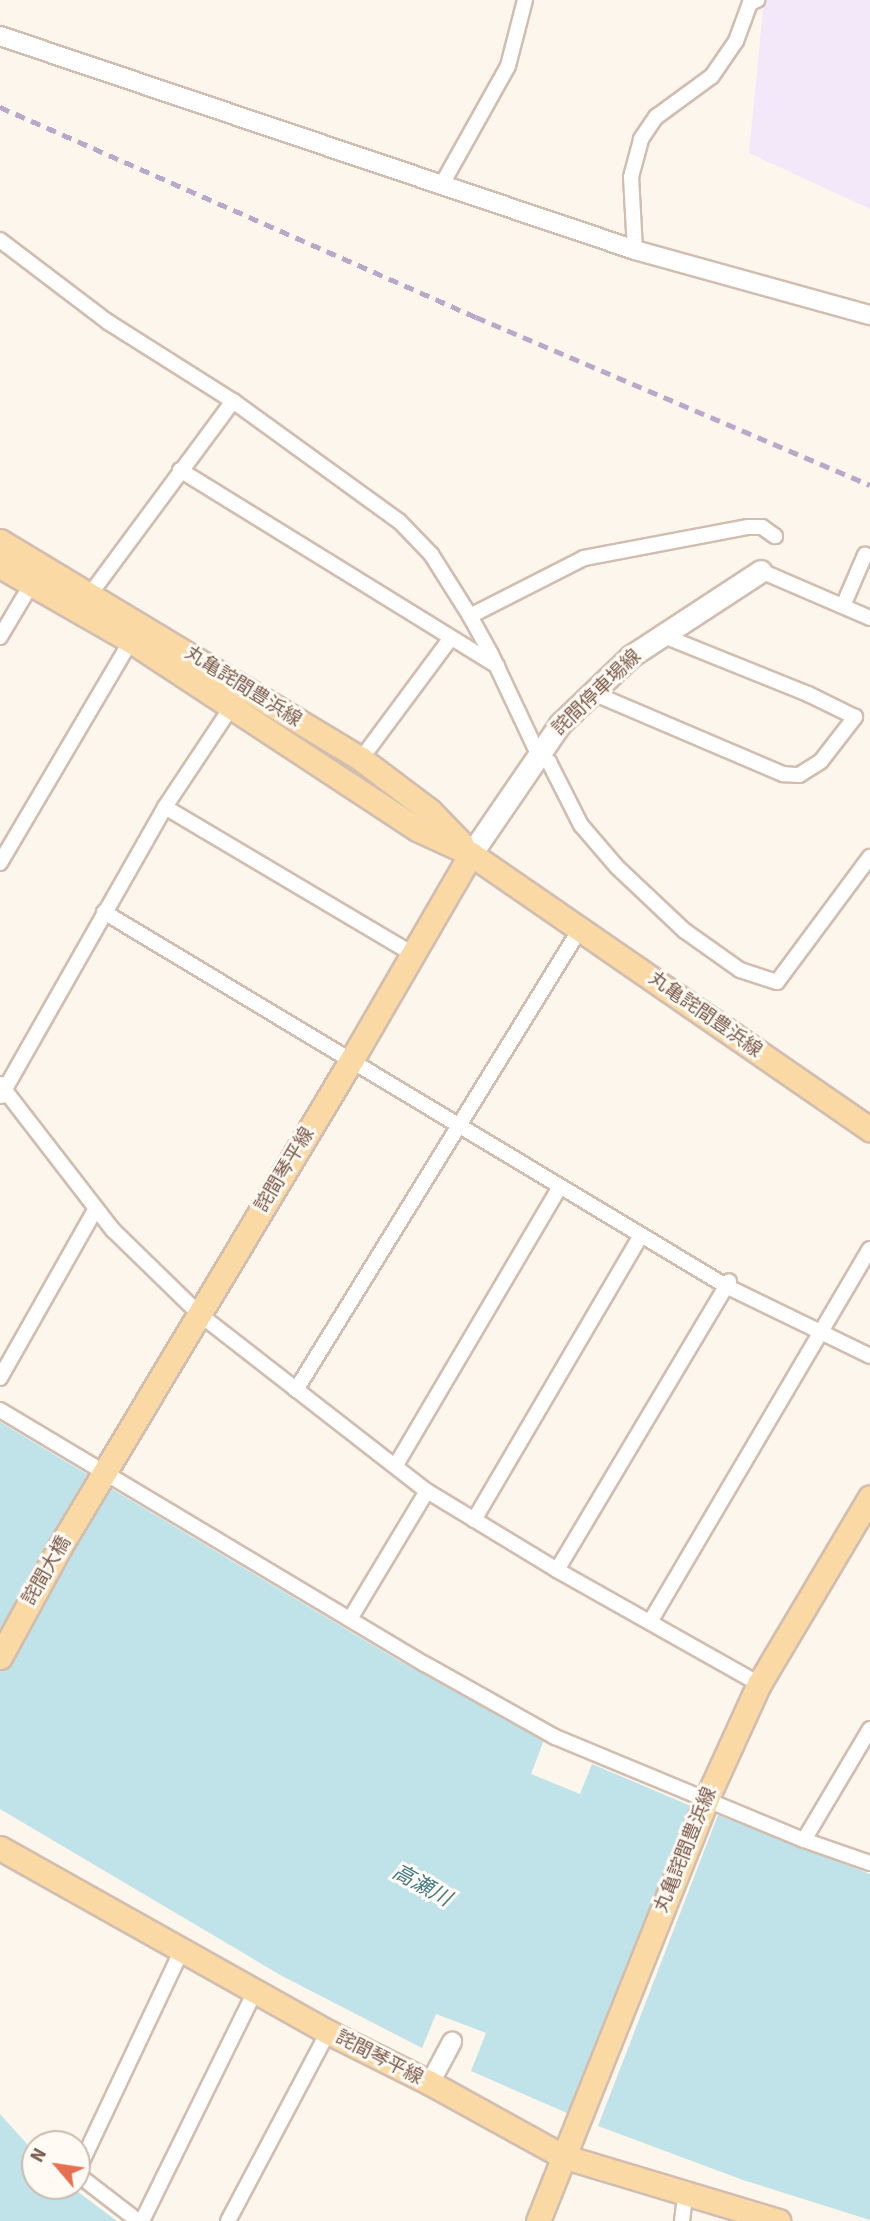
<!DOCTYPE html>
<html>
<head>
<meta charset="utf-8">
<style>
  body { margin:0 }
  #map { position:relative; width:870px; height:2221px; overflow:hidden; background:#fdf6ec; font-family:"Source Sans 3","Noto Sans JP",sans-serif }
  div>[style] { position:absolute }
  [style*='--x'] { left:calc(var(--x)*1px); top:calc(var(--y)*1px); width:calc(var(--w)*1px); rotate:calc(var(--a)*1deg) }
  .education>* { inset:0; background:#f3e8fa }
  .water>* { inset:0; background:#bfe3e8 }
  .roads { filter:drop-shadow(2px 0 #d1beb0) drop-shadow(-2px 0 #d1beb0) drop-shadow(0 2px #d1beb0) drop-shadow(0 -2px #d1beb0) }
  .minor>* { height:14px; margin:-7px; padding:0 7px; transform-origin:7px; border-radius:7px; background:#fff }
  .tertiary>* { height:18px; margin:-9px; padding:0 9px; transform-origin:9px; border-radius:9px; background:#fff }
  .secondary>* { height:21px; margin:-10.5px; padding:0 10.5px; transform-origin:10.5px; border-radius:10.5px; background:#fff }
  .primary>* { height:23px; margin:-11.5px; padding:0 11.5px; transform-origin:11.5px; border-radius:11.5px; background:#fbd9a5 }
  .rail>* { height:5px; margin-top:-2.5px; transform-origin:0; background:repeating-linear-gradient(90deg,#b9a8c9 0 10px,transparent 0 17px) }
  span { translate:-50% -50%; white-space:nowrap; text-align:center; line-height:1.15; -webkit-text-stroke:6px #fffaf3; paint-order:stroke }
  .street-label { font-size:19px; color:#7a5c4d }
  .water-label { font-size:21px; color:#437c86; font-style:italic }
  .north { position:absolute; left:21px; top:2130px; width:70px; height:70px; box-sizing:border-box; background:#fffaf3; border:2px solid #cabbb1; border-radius:50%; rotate:299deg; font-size:19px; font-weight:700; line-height:28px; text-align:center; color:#7a5c4d }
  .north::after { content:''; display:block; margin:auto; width:24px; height:32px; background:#e76f51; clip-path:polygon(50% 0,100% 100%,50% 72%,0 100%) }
</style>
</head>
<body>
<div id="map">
  <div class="education">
    <div style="clip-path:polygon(764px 0,870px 0,870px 209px,749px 153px)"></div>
  </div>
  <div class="water">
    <div style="clip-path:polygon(0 1422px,401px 1662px,544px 1740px,531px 1774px,580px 1794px,592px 1764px,691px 1806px,569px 2114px,471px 2071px,486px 2033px,436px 2014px,422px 2048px,282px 1976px,0 1809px)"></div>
    <div style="clip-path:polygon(718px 1815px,870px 1874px,870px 2220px,743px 2180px,598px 2126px)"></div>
    <div style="clip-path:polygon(0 2114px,35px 2153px,35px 2186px,70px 2186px,117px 2221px,0 2221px)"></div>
  </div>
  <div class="roads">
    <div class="minor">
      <div style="--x:441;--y:186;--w:137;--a:-60.8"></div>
      <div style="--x:508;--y:66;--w:68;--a:-75.6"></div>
      <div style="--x:0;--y:240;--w:136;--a:37.2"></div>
      <div style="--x:108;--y:322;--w:148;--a:32.3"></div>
      <div style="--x:233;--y:401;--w:205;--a:35.9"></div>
      <div style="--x:399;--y:521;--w:46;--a:45.9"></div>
      <div style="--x:431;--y:554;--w:73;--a:57.8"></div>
      <div style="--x:470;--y:616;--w:43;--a:61.1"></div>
      <div style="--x:491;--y:654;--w:110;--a:64.8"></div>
      <div style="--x:538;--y:754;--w:14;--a:36"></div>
      <div style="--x:549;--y:762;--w:71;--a:63.1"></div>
      <div style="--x:581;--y:825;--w:55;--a:49.4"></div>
      <div style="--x:617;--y:867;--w:93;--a:43.3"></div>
      <div style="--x:685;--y:931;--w:67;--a:35.3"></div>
      <div style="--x:740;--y:970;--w:39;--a:18"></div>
      <div style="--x:777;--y:982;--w:156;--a:-53.4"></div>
      <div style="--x:635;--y:250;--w:73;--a:-93.1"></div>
      <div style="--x:631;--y:177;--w:39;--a:-75"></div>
      <div style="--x:641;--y:139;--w:27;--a:-56"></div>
      <div style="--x:656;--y:117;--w:69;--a:-36.2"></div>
      <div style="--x:712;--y:76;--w:42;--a:-55.6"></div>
      <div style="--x:736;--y:41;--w:40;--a:-69.8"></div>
      <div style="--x:750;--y:3;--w:8;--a:-23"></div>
      <div style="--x:180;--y:470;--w:373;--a:31.7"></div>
      <div style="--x:761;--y:571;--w:119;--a:23.3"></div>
      <div style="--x:91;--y:593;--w:239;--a:-53.5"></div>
      <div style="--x:843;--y:606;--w:56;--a:-66.7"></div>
      <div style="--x:470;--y:616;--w:128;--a:-27"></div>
      <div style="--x:584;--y:558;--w:167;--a:-10.7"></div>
      <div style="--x:748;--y:527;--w:14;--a:0"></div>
      <div style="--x:762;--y:527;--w:16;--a:35"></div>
      <div style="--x:0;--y:637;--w:69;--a:-59.3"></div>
      <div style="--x:593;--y:693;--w:207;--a:23.1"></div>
      <div style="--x:783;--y:774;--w:16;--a:4"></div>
      <div style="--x:799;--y:775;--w:26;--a:-32"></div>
      <div style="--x:821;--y:761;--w:56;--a:-52.3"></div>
      <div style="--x:855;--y:717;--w:52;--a:-153.9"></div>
      <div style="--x:808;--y:694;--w:158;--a:-158.1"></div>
      <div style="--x:361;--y:759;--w:149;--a:-53.4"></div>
      <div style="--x:165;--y:807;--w:286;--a:30.7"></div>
      <div style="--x:0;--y:863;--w:258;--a:-59.5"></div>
      <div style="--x:104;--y:912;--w:726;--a:31.02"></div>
      <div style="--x:726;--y:1286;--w:160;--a:25.9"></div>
      <div style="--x:0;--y:1084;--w:185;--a:52.3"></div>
      <div style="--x:113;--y:1230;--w:119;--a:44.3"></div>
      <div style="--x:198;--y:1313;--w:290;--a:37.9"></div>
      <div style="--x:427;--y:1491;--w:152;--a:31.3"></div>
      <div style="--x:557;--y:1570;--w:232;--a:29.4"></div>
      <div style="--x:1;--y:1096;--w:332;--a:-60.4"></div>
      <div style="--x:165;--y:807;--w:121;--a:-56.4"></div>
      <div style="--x:0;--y:1378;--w:195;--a:-60.5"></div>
      <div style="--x:296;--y:1390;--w:541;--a:-58.36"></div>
      <div style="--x:0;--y:1410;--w:495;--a:30.9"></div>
      <div style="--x:425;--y:1664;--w:149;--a:29.3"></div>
      <div style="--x:555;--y:1737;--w:269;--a:22.5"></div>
      <div style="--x:804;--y:1840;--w:70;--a:19.2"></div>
      <div style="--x:396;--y:1465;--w:323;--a:-59.5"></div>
      <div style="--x:474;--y:1520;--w:330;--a:-59.6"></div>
      <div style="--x:557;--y:1570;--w:336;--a:-59.2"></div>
      <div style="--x:350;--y:1619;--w:149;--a:-59"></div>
      <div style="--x:650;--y:1622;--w:433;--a:-59.5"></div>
      <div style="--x:804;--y:1840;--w:129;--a:-59.3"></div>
      <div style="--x:77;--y:2172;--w:246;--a:-64.7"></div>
      <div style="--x:77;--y:2174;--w:77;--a:37.6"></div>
      <div style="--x:142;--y:2221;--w:256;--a:-63.8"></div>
      <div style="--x:228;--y:2221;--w:214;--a:-62.1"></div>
      <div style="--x:682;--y:2221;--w:26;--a:-83"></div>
    </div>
    <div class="tertiary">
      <div style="--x:0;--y:36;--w:670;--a:18.62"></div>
      <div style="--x:635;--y:250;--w:244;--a:15.5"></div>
      <div style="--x:430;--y:2083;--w:47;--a:-61.8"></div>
    </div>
    <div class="secondary">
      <div style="--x:471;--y:854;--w:158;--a:-55.6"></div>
      <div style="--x:560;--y:724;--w:98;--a:-43.8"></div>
      <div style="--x:631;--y:656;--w:155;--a:-33.2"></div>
    </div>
    <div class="primary">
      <div style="--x:0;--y:541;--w:422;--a:31.1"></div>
      <div style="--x:361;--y:759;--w:86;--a:37"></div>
      <div style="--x:430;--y:811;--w:45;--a:45.9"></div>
      <div style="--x:0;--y:566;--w:151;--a:29.8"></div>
      <div style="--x:131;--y:641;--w:342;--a:33.3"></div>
      <div style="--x:417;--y:829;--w:60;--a:24.8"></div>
      <div style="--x:471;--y:854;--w:485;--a:34.6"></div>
      <div style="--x:0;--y:1657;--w:128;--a:-61.4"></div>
      <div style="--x:61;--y:1545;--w:566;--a:-59.09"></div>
      <div style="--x:352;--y:1059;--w:237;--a:-59.9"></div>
      <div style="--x:0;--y:1848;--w:376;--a:29.3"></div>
      <div style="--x:328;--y:2032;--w:114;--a:26.6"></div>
      <div style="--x:430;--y:2083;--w:151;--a:28.9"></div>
      <div style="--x:562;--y:2156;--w:226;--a:16.7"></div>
      <div style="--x:538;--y:2221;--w:456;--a:-68.2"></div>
      <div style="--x:707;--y:1798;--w:125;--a:-65.5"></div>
      <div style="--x:759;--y:1684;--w:217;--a:-59.3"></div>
    </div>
  </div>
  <div class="rail">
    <div style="--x:0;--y:107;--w:520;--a:23.81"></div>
    <div style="--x:476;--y:317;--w:428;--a:23.1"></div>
  </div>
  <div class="street-label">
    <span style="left:243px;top:687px;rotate:32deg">丸亀詫間豊浜線</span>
    <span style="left:597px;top:693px;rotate:-44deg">詫間停車場線</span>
    <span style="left:705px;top:1015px;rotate:35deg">丸亀詫間豊浜線</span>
    <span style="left:285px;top:1170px;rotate:-59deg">詫間琴平線</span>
    <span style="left:47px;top:1571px;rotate:-60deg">詫間大橋</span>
    <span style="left:686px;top:1850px;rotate:-68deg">丸亀詫間豊浜線</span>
    <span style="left:379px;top:2058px;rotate:27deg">詫間琴平線</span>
  </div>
  <div class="water-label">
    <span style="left:422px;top:1885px;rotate:29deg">高瀬川</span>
  </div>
  <div class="north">N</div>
</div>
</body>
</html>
